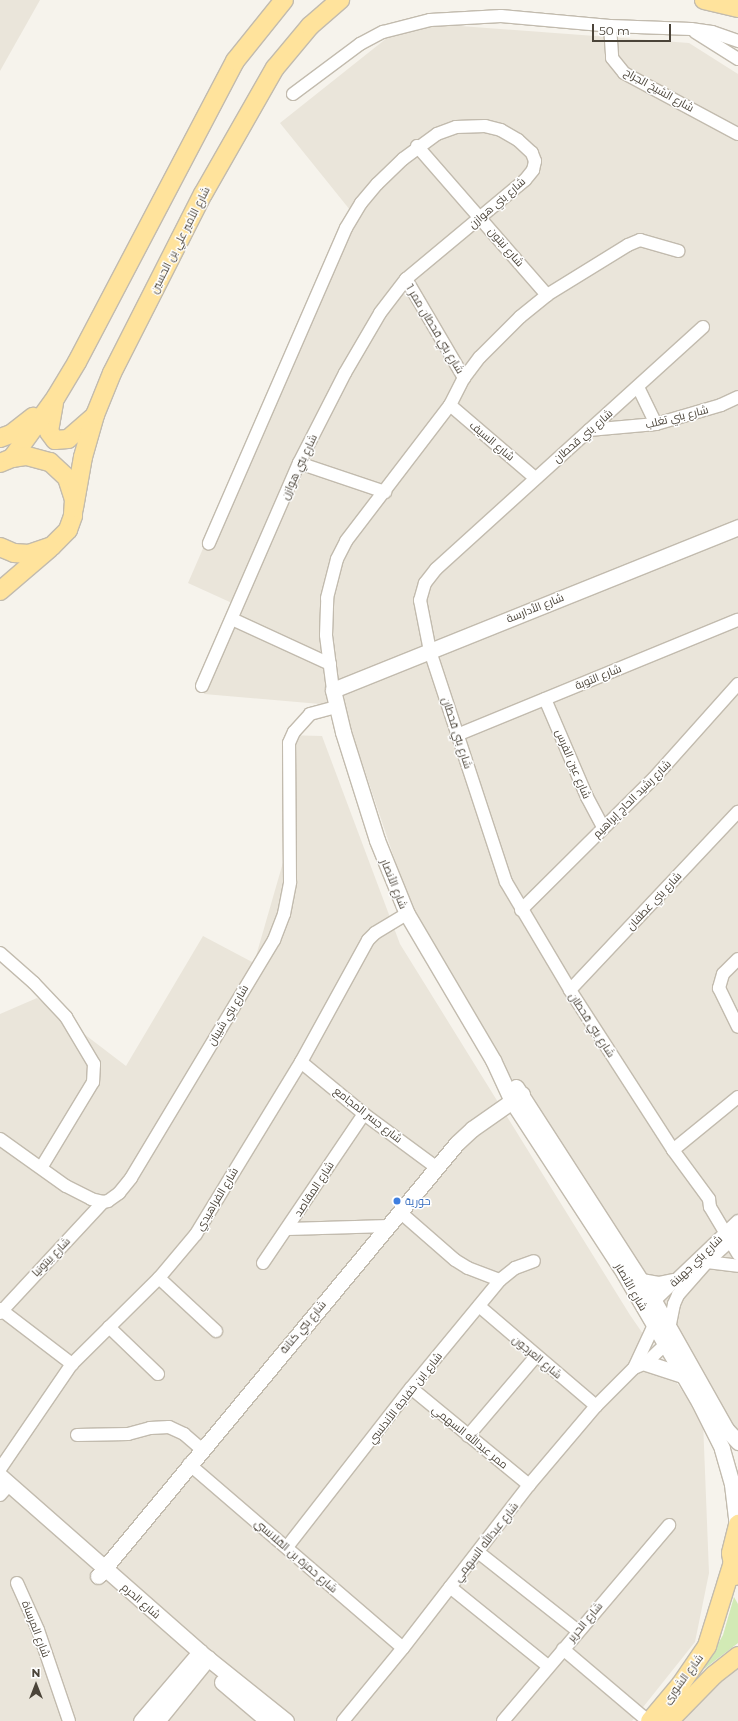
<!DOCTYPE html>
<html>
<head>
<meta charset="utf-8">
<style>
  body { margin:0 }
  #map { position:relative; width:738px; height:1721px; overflow:hidden; background:#f6f3ec; font-family:Montserrat,Cairo,sans-serif }
  div>[style] { position:absolute }
  [style*='--x'] { left:calc(var(--x)*1px); top:calc(var(--y)*1px); width:calc(var(--w)*1px); rotate:calc(var(--a)*1deg) }
  .residential>* { inset:0; background:#eae5da }
  .green>* { inset:0; background:#d2eab5 }
  .roads { filter:drop-shadow(1px 0 #c2bbae) drop-shadow(-1px 0 #c2bbae) drop-shadow(0 1px #c2bbae) drop-shadow(0 -1px #c2bbae) }
  .minor>* { height:12px; margin:-6px; padding:0 6px; transform-origin:6px; border-radius:6px; background:#fff }
  .tertiary>* { height:15px; margin:-7.5px; padding:0 7.5px; transform-origin:7.5px; border-radius:7.5px; background:#fff }
  .primary>* { height:18px; margin:-9px; padding:0 9px; transform-origin:9px; border-radius:9px; background:#ffe39c }
  .dots>* { width:11px; height:11px; translate:-50% -50%; box-sizing:border-box; border:2px solid #fff; border-radius:50% }
  span { translate:-50% -50%; white-space:nowrap; text-align:center; line-height:1.15; -webkit-text-stroke:3px #fff; paint-order:stroke }
  .street-label { font-size:11px; color:#4b4439 }
  .shop-label { font-size:11px; color:#366cbe }
  .left { translate:0 -50%; text-align:left }
  .north { position:absolute; left:16px; top:1665px; width:40px; height:40px; -webkit-text-stroke:3px #fff; paint-order:stroke; rotate:0deg; font-size:11px; font-weight:700; line-height:16px; text-align:center; color:#4b4439 }
  .north::after { content:''; display:block; margin:auto; width:14px; height:18px; background:#4b4439; clip-path:polygon(50% 0,100% 100%,50% 72%,0 100%) }
  .scale { position:absolute; left:592px; top:24px; width:79px; height:18px; box-sizing:border-box; border:2px solid #4b4439; border-top:0; padding-left:5px; font-size:12px; line-height:14px; white-space:nowrap; color:#4b4439; -webkit-text-stroke:3px #fff; paint-order:stroke }
</style>
</head>
<body>
<div id="map">
  <div class="residential">
    <div style="clip-path:polygon(0 0,40px 0,0 71px)"></div>
    <div style="clip-path:polygon(407px 22px,689px 43px,738px 74px,738px 1435px,726px 1429px,415px 920px,343px 706px,204px 694px,232px 603px,188px 583px,350px 210px,280px 123px)"></div>
    <div style="clip-path:polygon(284px 735px,322px 736px,400px 944px,630px 1315px,703px 1421px,709px 1573px,695px 1642px,632px 1721px,0 1721px,0 1014px,37px 998px,126px 1066px,203px 936px,254px 963px,284px 859px)"></div>
    <div style="clip-path:polygon(738px 1667px,738px 1721px,678px 1721px)"></div>
  </div>
  <div class="green">
    <div style="clip-path:polygon(734px 1597px,738px 1604px,738px 1643px,704px 1669px,723px 1635px)"></div>
  </div>
  <div class="roads">
    <div class="minor">
      <div style="--x:610;--y:26;--w:32;--a:86"></div>
      <div style="--x:612;--y:58;--w:19;--a:51"></div>
      <div style="--x:624;--y:73;--w:129;--a:28.2"></div>
      <div style="--x:695;--y:32;--w:51;--a:32.1"></div>
      <div style="--x:293;--y:94;--w:84;--a:-36.7"></div>
      <div style="--x:360;--y:44;--w:26;--a:-28"></div>
      <div style="--x:383;--y:32;--w:49;--a:-14.3"></div>
      <div style="--x:430;--y:20;--w:71;--a:-3.2"></div>
      <div style="--x:501;--y:16;--w:109;--a:5.2"></div>
      <div style="--x:610;--y:26;--w:81;--a:2.1"></div>
      <div style="--x:691;--y:29;--w:21;--a:8"></div>
      <div style="--x:712;--y:32;--w:28;--a:19"></div>
      <div style="--x:417;--y:146;--w:198;--a:48.9"></div>
      <div style="--x:406;--y:279;--w:115;--a:59.6"></div>
      <div style="--x:703;--y:327;--w:360;--a:137.8"></div>
      <div style="--x:436;--y:569;--w:18;--a:128"></div>
      <div style="--x:425;--y:583;--w:18;--a:106"></div>
      <div style="--x:420;--y:600;--w:52;--a:78.9"></div>
      <div style="--x:430;--y:651;--w:243;--a:71.8"></div>
      <div style="--x:506;--y:882;--w:126;--a:59.3"></div>
      <div style="--x:570;--y:990;--w:190;--a:57.2"></div>
      <div style="--x:673;--y:1150;--w:61;--a:53.7"></div>
      <div style="--x:709;--y:1199;--w:8;--a:83"></div>
      <div style="--x:710;--y:1207;--w:55;--a:59.2"></div>
      <div style="--x:638;--y:387;--w:41;--a:64.1"></div>
      <div style="--x:450;--y:405;--w:111;--a:40.6"></div>
      <div style="--x:589;--y:430;--w:67;--a:-5.1"></div>
      <div style="--x:656;--y:424;--w:68;--a:-16.3"></div>
      <div style="--x:721;--y:405;--w:19;--a:-25"></div>
      <div style="--x:299;--y:463;--w:91;--a:18.6"></div>
      <div style="--x:232;--y:619;--w:108;--a:24.7"></div>
      <div style="--x:202;--y:686;--w:243;--a:-66.5"></div>
      <div style="--x:299;--y:463;--w:101;--a:-62.9"></div>
      <div style="--x:345;--y:373;--w:69;--a:-59.7"></div>
      <div style="--x:380;--y:313;--w:43;--a:-52.6"></div>
      <div style="--x:406;--y:279;--w:155;--a:-39.8"></div>
      <div style="--x:525;--y:180;--w:13;--a:-51"></div>
      <div style="--x:533;--y:170;--w:9;--a:-77"></div>
      <div style="--x:535;--y:161;--w:9;--a:-111"></div>
      <div style="--x:532;--y:153;--w:19;--a:-137"></div>
      <div style="--x:518;--y:140;--w:20;--a:-150"></div>
      <div style="--x:501;--y:130;--w:16;--a:-166"></div>
      <div style="--x:485;--y:126;--w:29;--a:178"></div>
      <div style="--x:456;--y:127;--w:20;--a:160"></div>
      <div style="--x:437;--y:134;--w:42;--a:143.7"></div>
      <div style="--x:403;--y:159;--w:36;--a:136"></div>
      <div style="--x:377;--y:184;--w:25;--a:130"></div>
      <div style="--x:361;--y:203;--w:29;--a:121"></div>
      <div style="--x:346;--y:228;--w:344;--a:113.5"></div>
      <div style="--x:333;--y:690;--w:55;--a:-97.3"></div>
      <div style="--x:326;--y:635;--w:37;--a:-88"></div>
      <div style="--x:327;--y:598;--w:40;--a:-75.6"></div>
      <div style="--x:337;--y:559;--w:20;--a:-63"></div>
      <div style="--x:346;--y:541;--w:171;--a:-52.6"></div>
      <div style="--x:450;--y:405;--w:30;--a:-63"></div>
      <div style="--x:464;--y:378;--w:26;--a:-53"></div>
      <div style="--x:480;--y:357;--w:57;--a:-45"></div>
      <div style="--x:520;--y:317;--w:35;--a:-39"></div>
      <div style="--x:547;--y:295;--w:95;--a:-31.7"></div>
      <div style="--x:628;--y:245;--w:13;--a:-23"></div>
      <div style="--x:640;--y:240;--w:40;--a:16"></div>
      <div style="--x:545;--y:699;--w:107;--a:66.8"></div>
      <div style="--x:587;--y:797;--w:34;--a:62"></div>
      <div style="--x:457;--y:735;--w:304;--a:-22.3"></div>
      <div style="--x:521;--y:910;--w:187;--a:-44.8"></div>
      <div style="--x:654;--y:778;--w:126;--a:-48.2"></div>
      <div style="--x:0;--y:953;--w:45;--a:41.4"></div>
      <div style="--x:34;--y:983;--w:47;--a:46.7"></div>
      <div style="--x:66;--y:1017;--w:55;--a:59.2"></div>
      <div style="--x:94;--y:1064;--w:18;--a:93"></div>
      <div style="--x:93;--y:1082;--w:100;--a:121.2"></div>
      <div style="--x:738;--y:959;--w:21;--a:135"></div>
      <div style="--x:723;--y:974;--w:15;--a:106"></div>
      <div style="--x:719;--y:988;--w:43;--a:64"></div>
      <div style="--x:570;--y:990;--w:245;--a:-46.7"></div>
      <div style="--x:301;--y:1062;--w:82;--a:39.5"></div>
      <div style="--x:364;--y:1114;--w:89;--a:36.4"></div>
      <div style="--x:0;--y:1139;--w:81;--a:35.5"></div>
      <div style="--x:66;--y:1186;--w:28;--a:27"></div>
      <div style="--x:91;--y:1199;--w:12;--a:14"></div>
      <div style="--x:103;--y:1202;--w:5;--a:-11"></div>
      <div style="--x:108;--y:1201;--w:14;--a:-36"></div>
      <div style="--x:119;--y:1193;--w:19;--a:-51"></div>
      <div style="--x:131;--y:1178;--w:278;--a:-59"></div>
      <div style="--x:274;--y:940;--w:28;--a:-69"></div>
      <div style="--x:284;--y:914;--w:33;--a:-79"></div>
      <div style="--x:290;--y:882;--w:139;--a:-90.4"></div>
      <div style="--x:289;--y:743;--w:12;--a:-66"></div>
      <div style="--x:294;--y:732;--w:24;--a:-48"></div>
      <div style="--x:310;--y:714;--w:27;--a:-15"></div>
      <div style="--x:673;--y:1150;--w:84;--a:-39.2"></div>
      <div style="--x:400;--y:1212;--w:73;--a:41.1"></div>
      <div style="--x:455;--y:1260;--w:15;--a:32"></div>
      <div style="--x:468;--y:1268;--w:34;--a:21"></div>
      <div style="--x:288;--y:1229;--w:101;--a:-1.7"></div>
      <div style="--x:707;--y:1262;--w:31;--a:7"></div>
      <div style="--x:263;--y:1263;--w:180;--a:-55.9"></div>
      <div style="--x:159;--y:1278;--w:78;--a:42.9"></div>
      <div style="--x:479;--y:1306;--w:154;--a:40.5"></div>
      <div style="--x:0;--y:1309;--w:91;--a:37.4"></div>
      <div style="--x:0;--y:1313;--w:151;--a:-47.1"></div>
      <div style="--x:109;--y:1327;--w:68;--a:43.8"></div>
      <div style="--x:634;--y:1368;--w:45;--a:-65.1"></div>
      <div style="--x:653;--y:1327;--w:26;--a:-88"></div>
      <div style="--x:654;--y:1301;--w:116;--a:-43.6"></div>
      <div style="--x:411;--y:1388;--w:153;--a:39.4"></div>
      <div style="--x:77;--y:1435;--w:51;--a:-1.1"></div>
      <div style="--x:128;--y:1434;--w:23;--a:-15"></div>
      <div style="--x:150;--y:1428;--w:19;--a:-3"></div>
      <div style="--x:169;--y:1427;--w:17;--a:25"></div>
      <div style="--x:184;--y:1434;--w:23;--a:41"></div>
      <div style="--x:468;--y:1436;--w:105;--a:-49.6"></div>
      <div style="--x:189;--y:1464;--w:282;--a:40.7"></div>
      <div style="--x:0;--y:1469;--w:127;--a:-55.6"></div>
      <div style="--x:72;--y:1364;--w:122;--a:-44.7"></div>
      <div style="--x:159;--y:1278;--w:57;--a:-49.9"></div>
      <div style="--x:196;--y:1234;--w:202;--a:-58.6"></div>
      <div style="--x:301;--y:1062;--w:139;--a:-61.2"></div>
      <div style="--x:368;--y:940;--w:10;--a:-45"></div>
      <div style="--x:375;--y:933;--w:37;--a:-31"></div>
      <div style="--x:0;--y:1495;--w:13;--a:-48"></div>
      <div style="--x:287;--y:1547;--w:202;--a:-52.1"></div>
      <div style="--x:411;--y:1388;--w:140;--a:-50.5"></div>
      <div style="--x:500;--y:1280;--w:19;--a:-39"></div>
      <div style="--x:515;--y:1268;--w:20;--a:-20"></div>
      <div style="--x:478;--y:1552;--w:127;--a:38.3"></div>
      <div style="--x:17;--y:1583;--w:51;--a:65.9"></div>
      <div style="--x:38;--y:1630;--w:96;--a:71.2"></div>
      <div style="--x:450;--y:1587;--w:126;--a:38.9"></div>
      <div style="--x:563;--y:1649;--w:111;--a:40.3"></div>
      <div style="--x:343;--y:1721;--w:94;--a:-50.6"></div>
      <div style="--x:403;--y:1648;--w:206;--a:-52.3"></div>
      <div style="--x:529;--y:1485;--w:104;--a:-49.7"></div>
      <div style="--x:596;--y:1406;--w:54;--a:-45"></div>
      <div style="--x:634;--y:1368;--w:13;--a:-23"></div>
      <div style="--x:646;--y:1363;--w:28;--a:-44"></div>
      <div style="--x:666;--y:1344;--w:41;--a:-78.7"></div>
      <div style="--x:674;--y:1304;--w:10;--a:-66"></div>
      <div style="--x:678;--y:1295;--w:44;--a:-48.7"></div>
      <div style="--x:707;--y:1262;--w:42;--a:-42.1"></div>
      <div style="--x:503;--y:1721;--w:257;--a:-49.7"></div>
    </div>
    <div class="tertiary">
      <div style="--x:516;--y:1087;--w:255;--a:57.2"></div>
      <div style="--x:654;--y:1301;--w:147;--a:60.6"></div>
      <div style="--x:726;--y:1429;--w:18;--a:47"></div>
      <div style="--x:641;--y:1281;--w:17;--a:10"></div>
      <div style="--x:658;--y:1284;--w:16;--a:-11"></div>
      <div style="--x:646;--y:1363;--w:38;--a:18"></div>
      <div style="--x:0;--y:1476;--w:266;--a:41.3"></div>
      <div style="--x:200;--y:1652;--w:110;--a:38.7"></div>
      <div style="--x:737;--y:1526;--w:42;--a:-96.8"></div>
      <div style="--x:732;--y:1484;--w:37;--a:-106"></div>
      <div style="--x:722;--y:1448;--w:51;--a:-116.6"></div>
      <div style="--x:699;--y:1402;--w:149;--a:-120.2"></div>
      <div style="--x:624;--y:1273;--w:205;--a:-123.1"></div>
      <div style="--x:512;--y:1101;--w:45;--a:-114.9"></div>
      <div style="--x:493;--y:1060;--w:169;--a:-120.5"></div>
      <div style="--x:407;--y:914;--w:80;--a:-112.1"></div>
      <div style="--x:377;--y:840;--w:113;--a:-107.5"></div>
      <div style="--x:343;--y:732;--w:43;--a:-103.4"></div>
      <div style="--x:333;--y:690;--w:437;--a:-21.9"></div>
      <div style="--x:98;--y:1576;--w:562;--a:-50.34"></div>
      <div style="--x:457;--y:1143;--w:21;--a:-43"></div>
      <div style="--x:472;--y:1129;--w:61;--a:-35"></div>
      <div style="--x:222;--y:1682;--w:60;--a:40.3"></div>
      <div style="--x:141;--y:1721;--w:91;--a:-49.5"></div>
      <div style="--x:157;--y:1721;--w:81;--a:-51"></div>
    </div>
    <div class="primary">
      <div style="--x:704;--y:0;--w:35;--a:13"></div>
      <div style="--x:54;--y:403;--w:29;--a:100"></div>
      <div style="--x:49;--y:432;--w:10;--a:53"></div>
      <div style="--x:55;--y:440;--w:13;--a:-4"></div>
      <div style="--x:68;--y:439;--w:35;--a:-41"></div>
      <div style="--x:0;--y:438;--w:12;--a:-20"></div>
      <div style="--x:11;--y:434;--w:28;--a:-38"></div>
      <div style="--x:12;--y:458;--w:75;--a:-54.2"></div>
      <div style="--x:56;--y:397;--w:41;--a:-59"></div>
      <div style="--x:77;--y:362;--w:340;--a:-62.3"></div>
      <div style="--x:235;--y:61;--w:78;--a:-51.2"></div>
      <div style="--x:0;--y:463;--w:13;--a:-23"></div>
      <div style="--x:12;--y:458;--w:15;--a:-8"></div>
      <div style="--x:27;--y:456;--w:24;--a:15"></div>
      <div style="--x:50;--y:462;--w:23;--a:43"></div>
      <div style="--x:67;--y:478;--w:23;--a:72"></div>
      <div style="--x:74;--y:500;--w:16;--a:94"></div>
      <div style="--x:73;--y:516;--w:15;--a:110"></div>
      <div style="--x:68;--y:530;--w:23;--a:135"></div>
      <div style="--x:52;--y:546;--w:24;--a:161"></div>
      <div style="--x:29;--y:554;--w:15;--a:-176"></div>
      <div style="--x:14;--y:553;--w:15;--a:-157"></div>
      <div style="--x:74;--y:508;--w:52;--a:-80"></div>
      <div style="--x:83;--y:457;--w:44;--a:-74.1"></div>
      <div style="--x:95;--y:415;--w:45;--a:-68"></div>
      <div style="--x:112;--y:373;--w:201;--a:-63.1"></div>
      <div style="--x:203;--y:194;--w:145;--a:-60.3"></div>
      <div style="--x:275;--y:68;--w:55;--a:-50.2"></div>
      <div style="--x:310;--y:26;--w:40;--a:-41"></div>
      <div style="--x:0;--y:591;--w:65;--a:-40.6"></div>
      <div style="--x:735;--y:1576;--w:23;--a:-100"></div>
      <div style="--x:731;--y:1553;--w:30;--a:-76"></div>
      <div style="--x:650;--y:1721;--w:48;--a:-50"></div>
      <div style="--x:681;--y:1684;--w:46;--a:-55.6"></div>
      <div style="--x:707;--y:1646;--w:85;--a:-72.8"></div>
      <div style="--x:669;--y:1721;--w:64;--a:-45.6"></div>
      <div style="--x:714;--y:1675;--w:31;--a:-38"></div>
    </div>
  </div>
  <div class="dots">
    <div style="left:397px;top:1201px;background:#3f7fe0"></div>
  </div>
  <div class="street-label">
    <span style="left:659px;top:90px;rotate:29deg">شارع الشيخ الجراح</span>
    <span style="left:497px;top:203px;rotate:-41deg">شارع بني هوازن</span>
    <span style="left:180px;top:240px;rotate:-63deg">شارع الأمير علي بن الحسين</span>
    <span style="left:506px;top:247px;rotate:49deg">شارع نبتون</span>
    <span style="left:435px;top:329px;rotate:59deg">شارع بني قحطان ممر 1</span>
    <span style="left:677px;top:417px;rotate:-14deg">شارع بني تغلب</span>
    <span style="left:583px;top:436px;rotate:-41deg">شارع بني قحطان</span>
    <span style="left:492px;top:441px;rotate:40deg">شارع السيف</span>
    <span style="left:299px;top:467px;rotate:-65deg">شارع بني هوازن</span>
    <span style="left:535px;top:608px;rotate:-22deg">شارع الأدارسة</span>
    <span style="left:598px;top:677px;rotate:-22deg">شارع التوبة</span>
    <span style="left:457px;top:733px;rotate:72deg">شارع بني قحطان</span>
    <span style="left:573px;top:764px;rotate:67deg">شارع عين الفرس</span>
    <span style="left:632px;top:799px;rotate:-45deg">شارع رشيد الحاج إبراهيم</span>
    <span style="left:394px;top:884px;rotate:68deg">شارع الأنصار</span>
    <span style="left:654px;top:901px;rotate:-47deg">شارع بني غطفان</span>
    <span style="left:228px;top:1015px;rotate:-59deg">شارع بني شيبان</span>
    <span style="left:592px;top:1025px;rotate:57deg">شارع بني قحطان</span>
    <span style="left:368px;top:1115px;rotate:38deg">شارع جسر المجامع</span>
    <span style="left:314px;top:1189px;rotate:-57deg">شارع المقاصد</span>
    <span style="left:217px;top:1199px;rotate:-59deg">شارع الفراهيدي</span>
    <span style="left:51px;top:1257px;rotate:-46deg">شارع بيتونيا</span>
    <span style="left:696px;top:1261px;rotate:-44deg">شارع بني جهينة</span>
    <span style="left:631px;top:1287px;rotate:60deg">شارع الأنصار</span>
    <span style="left:303px;top:1327px;rotate:-50deg">شارع بني كنانة</span>
    <span style="left:537px;top:1357px;rotate:40deg">شارع العرجون</span>
    <span style="left:405px;top:1398px;rotate:-52deg">شارع ابن خفاجة الأندلسي</span>
    <span style="left:470px;top:1437px;rotate:39deg">ممر عبدالله السهمي</span>
    <span style="left:486px;top:1542px;rotate:-52deg">شارع عبدالله السهمي</span>
    <span style="left:296px;top:1556px;rotate:41deg">شارع حمزة بن القلانسي</span>
    <span style="left:141px;top:1601px;rotate:41deg">شارع الحرم</span>
    <span style="left:585px;top:1622px;rotate:-50deg">شارع الحرير</span>
    <span style="left:36px;top:1629px;rotate:69deg">شارع المرساة</span>
    <span style="left:683px;top:1679px;rotate:-53deg">شارع الشورى</span>
  </div>
  <div class="shop-label">
    <span class="left" style="left:405px;top:1201px">حورية</span>
  </div>
  <div class="north">N</div>
  <div class="scale">50 m</div>
</div>
</body>
</html>
